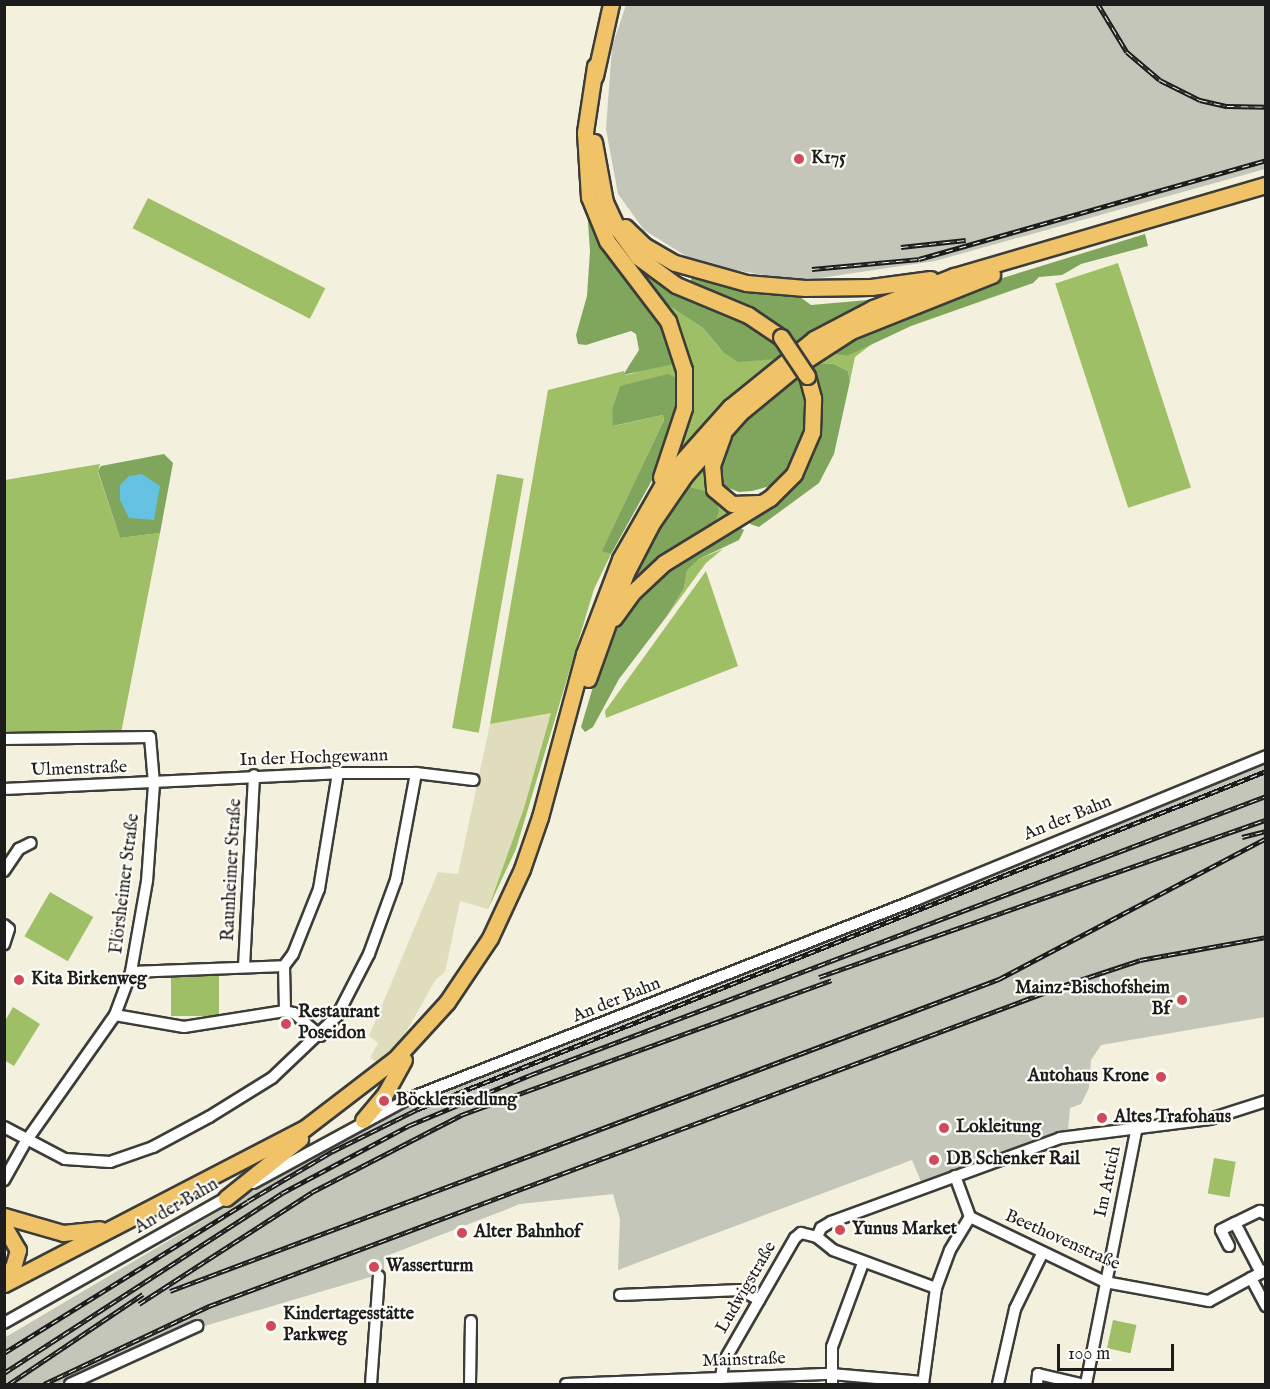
<!DOCTYPE html>
<html>
<head>
<meta charset="utf-8">
<style>
  body { margin:0 }
  #map { position:relative; width:1270px; height:1389px; overflow:hidden; background:#f3f0dd; font-family:"IM FELL English",serif }
  div>[style] { position:absolute }
  [style*='--x'] { left:calc(var(--x)*1px); top:calc(var(--y)*1px); width:calc(var(--w)*1px); rotate:calc(var(--a)*1deg) }
  .built>* { inset:0; background:#dfddbb }
  .industrial>* { inset:0; background:#c3c6b9 }
  .green>* { inset:0; background:#9fbf67; transform-origin:0 0 }
  .forest>* { inset:0; background:#7fa65c }
  .water>* { inset:0; background:#64c3e2 }
  .roads { filter:drop-shadow(2px 0 #3c3c39) drop-shadow(-2px 0 #3c3c39) drop-shadow(0 2px #3c3c39) drop-shadow(0 -2px #3c3c39) }
  .minor>* { height:10px; margin:-5px; padding:0 5px; transform-origin:5px; border-radius:5px; background:#fff }
  .highway>* { height:15px; margin:-7.5px; padding:0 7.5px; transform-origin:7.5px; border-radius:7.5px; background:#f0c369 }
  .rail>* { height:4.5px; margin-top:-2.25px; transform-origin:0; background:repeating-linear-gradient(90deg,#fdfcf7 0 7px,#1c1c1c 0 14px); box-sizing:border-box; border-block:2px solid #1c1c1c }
  .bridges { filter:drop-shadow(2px 0 #3c3c39) drop-shadow(-2px 0 #3c3c39) drop-shadow(0 2px #3c3c39) drop-shadow(0 -2px #3c3c39) }
  .highway-bridge>* { height:15px; margin:-7.5px; padding:0 7.5px; transform-origin:7.5px; border-radius:7.5px; background:#f0c369 }
  .dots>* { width:16px; height:16px; translate:-50% -50%; box-sizing:border-box; border:3px solid #fdfcf7; border-radius:50% }
  span { translate:-50% -50%; white-space:nowrap; text-align:center; line-height:1.15; -webkit-text-stroke:4.5px #fdfcf7; paint-order:stroke }
  .poi-label { font-size:18px; color:#1c1c1c; font-weight:700 }
  .left { translate:0 -50%; text-align:left }
  .right { translate:-100% -50%; text-align:right }
  .street-label { font-size:18px; color:#1c1c1c }
  .frame { position:absolute; inset:0; border:6px solid #1c1c1c; pointer-events:none }
  .scale { position:absolute; left:1057px; top:1344px; width:117px; height:27px; box-sizing:border-box; border:3px solid #1c1c1c; border-top:0; padding-left:8px; font-size:18px; line-height:21px; white-space:nowrap; color:#1c1c1c; -webkit-text-stroke:4px #fdfcf7; paint-order:stroke }
</style>
</head>
<body>
<div id="map">
  <div class="built">
    <div style="clip-path:polygon(552px 712px,524px 808px,488px 909px,460px 901px,445px 972px,436px 979px,402px 1039px,377px 1062px,370px 1058px,378px 1043px,369px 1036px,438px 872px,458px 874px,490px 724px)"></div>
  </div>
  <div class="industrial">
    <div style="clip-path:polygon(626px 5px,1265px 5px,1265px 169px,935px 261px,800px 281px,699px 264px,644px 230px,618px 194px,606px 129px,612px 47px)"></div>
    <div style="clip-path:polygon(1265px 760px,1265px 1017px,1101px 1045px,1091px 1060px,1089px 1088px,1081px 1104px,1070px 1108px,1068px 1130px,922px 1184px,912px 1160px,618px 1270px,620px 1219px,613px 1194px,520px 1204px,384px 1257px,384px 1273px,181px 1333px,95px 1365px,60px 1384px,5px 1384px,4px 1338px,351px 1133px,402px 1107px)"></div>
  </div>
  <div class="green">
    <div style="left:148px;top:198px;width:199px;height:34px;rotate:27deg"></div>
    <div style="left:1118px;top:263px;width:236px;height:66px;rotate:72deg"></div>
    <div style="clip-path:polygon(657px 298px,703px 328px,723px 352px,786px 353px,723px 407px,665px 475px,682px 440px,689px 406px)"></div>
    <div style="clip-path:polygon(877px 340px,855px 357px,850px 381px,848px 371px,834px 364px,817px 363px,831px 354px,847px 356px)"></div>
    <div style="clip-path:polygon(676px 360px,682px 379px,620px 386px,612px 408px,614px 426px,663px 415px,664px 420px,603px 550px,611px 554px,594px 589px,516px 849px,488px 909px,524px 808px,551px 713px,490px 724px,548px 390px,624px 371px,624px 375px,631px 374px)"></div>
    <div style="clip-path:polygon(714px 447px,708px 477px,746px 508px,708px 530px,678px 493px)"></div>
    <div style="clip-path:polygon(100px 464px,98px 472px,120px 538px,160px 533px,121px 733px,5px 737px,5px 480px)"></div>
    <div style="left:497px;top:474px;width:27px;height:258px;rotate:10deg"></div>
    <div style="clip-path:polygon(723px 549px,706px 563px,667px 616px,684px 588px,687px 571px,699px 559px)"></div>
    <div style="clip-path:polygon(706px 571px,738px 666px,606px 718px,605px 711px)"></div>
    <div style="left:50px;top:892px;width:50px;height:51px;rotate:30deg"></div>
    <div style="left:171px;top:975px;width:48px;height:41px"></div>
    <div style="clip-path:polygon(13px 1007px,40px 1024px,14px 1066px,4px 1060px,5px 1021px)"></div>
    <div style="left:1214px;top:1158px;width:22px;height:36px;rotate:10deg"></div>
    <div style="left:1113px;top:1320px;width:24px;height:29px;rotate:12deg"></div>
  </div>
  <div class="forest">
    <div style="clip-path:polygon(587px 208px,666px 325px,674px 364px,623px 375px,639px 350px,636px 334px,631px 331px,586px 345px,578px 344px,576px 335px,587px 296px,590px 251px)"></div>
    <div style="clip-path:polygon(1145px 234px,1148px 246px,1081px 264px,1062px 275px,1039px 277px,1033px 283px,911px 326px,847px 356px,831px 354px,865px 330px,954px 293px)"></div>
    <div style="clip-path:polygon(637px 270px,643px 270px,763px 329px,786px 353px,775px 359px,738px 362px,723px 352px,703px 328px,657px 298px)"></div>
    <div style="clip-path:polygon(693px 275px,796px 294px,811px 305px,868px 300px,800px 346px,784px 330px,689px 285px)"></div>
    <div style="clip-path:polygon(817px 363px,834px 364px,848px 371px,850px 381px,834px 454px,819px 483px,759px 527px,750px 524px,751px 517px,801px 477px,811px 458px,821px 414px,813px 367px)"></div>
    <div style="clip-path:polygon(799px 373px,806px 385px,808px 424px,784px 476px,774px 485px,752px 491px,739px 492px,723px 486px,717px 479px,724px 445px,745px 420px)"></div>
    <div style="clip-path:polygon(668px 374px,680px 380px,682px 401px,661px 464px,611px 554px,602px 551px,664px 420px,663px 415px,613px 426px,612px 408px,620px 386px)"></div>
    <div style="clip-path:polygon(164px 454px,173px 463px,160px 533px,120px 538px,98px 471px,101px 466px)"></div>
    <div style="clip-path:polygon(689px 487px,708px 492px,715px 499px,719px 510px,716px 521px,624px 592px,678px 493px)"></div>
    <div style="clip-path:polygon(735px 525px,744px 530px,739px 540px,699px 559px,687px 571px,684px 588px,667px 616px,619px 679px,593px 727px,585px 732px,581px 727px,598px 670px,621px 620px,651px 582px,677px 559px)"></div>
  </div>
  <div class="water">
    <div style="clip-path:polygon(142px 474px,160px 486px,154px 520px,129px 518px,120px 500px,120px 485px,129px 476px)"></div>
  </div>
  <div class="roads">
    <div class="minor">
      <div style="--x:4;--y:739;--w:146;--a:-0.8"></div>
      <div style="--x:150;--y:737;--w:47;--a:85.1"></div>
      <div style="--x:154;--y:784;--w:97;--a:94.1"></div>
      <div style="--x:147;--y:881;--w:92;--a:100"></div>
      <div style="--x:131;--y:972;--w:46;--a:110.4"></div>
      <div style="--x:115;--y:1015;--w:154;--a:125.2"></div>
      <div style="--x:26;--y:1141;--w:45;--a:119.4"></div>
      <div style="--x:4;--y:789;--w:334;--a:-2.7"></div>
      <div style="--x:338;--y:773;--w:78;--a:0"></div>
      <div style="--x:416;--y:773;--w:58;--a:6.9"></div>
      <div style="--x:4;--y:871;--w:27;--a:-56"></div>
      <div style="--x:19;--y:849;--w:13;--a:-27"></div>
      <div style="--x:4;--y:925;--w:6;--a:39"></div>
      <div style="--x:9;--y:929;--w:16;--a:108"></div>
      <div style="--x:284;--y:966;--w:15;--a:-53"></div>
      <div style="--x:293;--y:954;--w:70;--a:-68.2"></div>
      <div style="--x:319;--y:889;--w:118;--a:-80.7"></div>
      <div style="--x:284;--y:966;--w:45;--a:88.7"></div>
      <div style="--x:244;--y:967;--w:192;--a:-87"></div>
      <div style="--x:131;--y:972;--w:153;--a:-2.2"></div>
      <div style="--x:115;--y:1015;--w:70;--a:9.9"></div>
      <div style="--x:184;--y:1027;--w:102;--a:-9"></div>
      <div style="--x:285;--y:1011;--w:9;--a:13"></div>
      <div style="--x:294;--y:1013;--w:35;--a:41"></div>
      <div style="--x:4;--y:1127;--w:69;--a:27.7"></div>
      <div style="--x:65;--y:1159;--w:45;--a:3.8"></div>
      <div style="--x:110;--y:1162;--w:46;--a:-19.2"></div>
      <div style="--x:153;--y:1147;--w:64;--a:-28.2"></div>
      <div style="--x:209;--y:1117;--w:74;--a:-31.8"></div>
      <div style="--x:272;--y:1078;--w:90;--a:-43.6"></div>
      <div style="--x:337;--y:1016;--w:70;--a:-62.7"></div>
      <div style="--x:369;--y:954;--w:79;--a:-70"></div>
      <div style="--x:396;--y:880;--w:109;--a:-79.4"></div>
      <div style="--x:955;--y:1176;--w:44;--a:69.9"></div>
      <div style="--x:970;--y:1217;--w:150;--a:25.7"></div>
      <div style="--x:1105;--y:1282;--w:106;--a:10.4"></div>
      <div style="--x:1209;--y:1301;--w:65;--a:-28.5"></div>
      <div style="--x:253;--y:1183;--w:176;--a:-28.5"></div>
      <div style="--x:408;--y:1099;--w:548;--a:-21.41"></div>
      <div style="--x:918;--y:899;--w:376;--a:-22.3"></div>
      <div style="--x:817;--y:1237;--w:10;--a:-66"></div>
      <div style="--x:821;--y:1228;--w:12;--a:-31"></div>
      <div style="--x:831;--y:1222;--w:244;--a:-20.1"></div>
      <div style="--x:1060;--y:1138;--w:151;--a:-7.2"></div>
      <div style="--x:1210;--y:1119;--w:59;--a:-17.8"></div>
      <div style="--x:817;--y:1237;--w:21;--a:39"></div>
      <div style="--x:833;--y:1250;--w:110;--a:20.3"></div>
      <div style="--x:1229;--y:1246;--w:18;--a:-117"></div>
      <div style="--x:1221;--y:1230;--w:16;--a:-27"></div>
      <div style="--x:1261;--y:1273;--w:56;--a:-117.5"></div>
      <div style="--x:1235;--y:1223;--w:28;--a:-26"></div>
      <div style="--x:1260;--y:1211;--w:7;--a:27"></div>
      <div style="--x:1251;--y:1278;--w:32;--a:62"></div>
      <div style="--x:620;--y:1295;--w:121;--a:-2.4"></div>
      <div style="--x:741;--y:1290;--w:21;--a:29"></div>
      <div style="--x:4;--y:1323;--w:261;--a:-29.4"></div>
      <div style="--x:721;--y:1378;--w:15;--a:-82"></div>
      <div style="--x:723;--y:1363;--w:144;--a:-60.1"></div>
      <div style="--x:795;--y:1238;--w:8;--a:-40"></div>
      <div style="--x:801;--y:1233;--w:16;--a:14"></div>
      <div style="--x:70;--y:1384;--w:140;--a:-24.5"></div>
      <div style="--x:371;--y:1384;--w:108;--a:-85.8"></div>
      <div style="--x:470;--y:1384;--w:63;--a:-89.1"></div>
      <div style="--x:566;--y:1384;--w:265;--a:-2.2"></div>
      <div style="--x:831;--y:1374;--w:92;--a:5"></div>
      <div style="--x:832;--y:1384;--w:37;--a:-90"></div>
      <div style="--x:832;--y:1347;--w:90;--a:-69.7"></div>
      <div style="--x:923;--y:1384;--w:97;--a:-82.3"></div>
      <div style="--x:936;--y:1288;--w:40;--a:-69.8"></div>
      <div style="--x:950;--y:1250;--w:39;--a:-59"></div>
      <div style="--x:998;--y:1384;--w:77;--a:-77.2"></div>
      <div style="--x:1015;--y:1309;--w:61;--a:-63.9"></div>
      <div style="--x:1037;--y:1384;--w:10;--a:-84"></div>
      <div style="--x:1038;--y:1374;--w:43;--a:13.4"></div>
      <div style="--x:1086;--y:1384;--w:262;--a:-78.8"></div>
    </div>
    <div class="highway">
      <div style="--x:595;--y:66;--w:67;--a:98.6"></div>
      <div style="--x:585;--y:132;--w:65;--a:86.5"></div>
      <div style="--x:589;--y:197;--w:48;--a:67.8"></div>
      <div style="--x:607;--y:241;--w:101;--a:52.7"></div>
      <div style="--x:668;--y:321;--w:52;--a:71.9"></div>
      <div style="--x:684;--y:370;--w:38;--a:90"></div>
      <div style="--x:684;--y:408;--w:73;--a:108.4"></div>
      <div style="--x:595;--y:76;--w:74;--a:-77.5"></div>
      <div style="--x:594;--y:142;--w:61;--a:79.6"></div>
      <div style="--x:605;--y:202;--w:29;--a:65"></div>
      <div style="--x:617;--y:228;--w:36;--a:54"></div>
      <div style="--x:638;--y:257;--w:47;--a:36.4"></div>
      <div style="--x:676;--y:285;--w:78;--a:22.6"></div>
      <div style="--x:748;--y:315;--w:40;--a:34"></div>
      <div style="--x:625;--y:227;--w:28;--a:44"></div>
      <div style="--x:645;--y:246;--w:34;--a:30"></div>
      <div style="--x:675;--y:263;--w:74;--a:15.7"></div>
      <div style="--x:746;--y:283;--w:59;--a:4.8"></div>
      <div style="--x:805;--y:288;--w:66;--a:-0.9"></div>
      <div style="--x:871;--y:287;--w:60;--a:-7.7"></div>
      <div style="--x:723;--y:435;--w:32;--a:110"></div>
      <div style="--x:712;--y:465;--w:24;--a:85"></div>
      <div style="--x:714;--y:489;--w:23;--a:40"></div>
      <div style="--x:732;--y:504;--w:27;--a:-2"></div>
      <div style="--x:614;--y:618;--w:32;--a:-54"></div>
      <div style="--x:633;--y:592;--w:42;--a:-43.1"></div>
      <div style="--x:664;--y:563;--w:124;--a:-31.5"></div>
      <div style="--x:770;--y:498;--w:34;--a:-45"></div>
      <div style="--x:794;--y:474;--w:46;--a:-66.8"></div>
      <div style="--x:812;--y:432;--w:34;--a:-88"></div>
      <div style="--x:813;--y:398;--w:23;--a:-105"></div>
      <div style="--x:588;--y:679;--w:113;--a:-70.3"></div>
      <div style="--x:626;--y:573;--w:56;--a:-62.5"></div>
      <div style="--x:652;--y:523;--w:58;--a:-55.5"></div>
      <div style="--x:685;--y:475;--w:83;--a:-48.4"></div>
      <div style="--x:740;--y:413;--w:74;--a:-39.5"></div>
      <div style="--x:797;--y:366;--w:64;--a:-32.9"></div>
      <div style="--x:851;--y:331;--w:152;--a:-21.7"></div>
      <div style="--x:363;--y:1120;--w:34;--a:-50"></div>
      <div style="--x:385;--y:1094;--w:39;--a:-61"></div>
      <div style="--x:226;--y:1198;--w:95;--a:-38.6"></div>
      <div style="--x:4;--y:1216;--w:61;--a:16.1"></div>
      <div style="--x:63;--y:1233;--w:37;--a:-6"></div>
      <div style="--x:4;--y:1226;--w:28;--a:60"></div>
      <div style="--x:18;--y:1250;--w:18;--a:106"></div>
      <div style="--x:13;--y:1267;--w:14;--a:129"></div>
      <div style="--x:4;--y:1284;--w:339;--a:-27.4"></div>
      <div style="--x:305;--y:1128;--w:113;--a:-37.5"></div>
      <div style="--x:395;--y:1059;--w:77;--a:-47.6"></div>
      <div style="--x:447;--y:1002;--w:77;--a:-56.1"></div>
      <div style="--x:490;--y:938;--w:76;--a:-65.1"></div>
      <div style="--x:522;--y:869;--w:55;--a:-70.9"></div>
      <div style="--x:540;--y:817;--w:169;--a:-74.9"></div>
      <div style="--x:584;--y:654;--w:102;--a:-69.2"></div>
      <div style="--x:620;--y:559;--w:91;--a:-60.3"></div>
      <div style="--x:665;--y:480;--w:98;--a:-48.3"></div>
      <div style="--x:730;--y:407;--w:108;--a:-39"></div>
      <div style="--x:814;--y:339;--w:67;--a:-27.7"></div>
      <div style="--x:873;--y:308;--w:87;--a:-21.6"></div>
      <div style="--x:954;--y:276;--w:325;--a:-16.3"></div>
    </div>
  </div>
  <div class="rail">
    <div style="--x:1098;--y:4;--w:56;--a:58.9"></div>
    <div style="--x:1127;--y:52;--w:43;--a:40.3"></div>
    <div style="--x:1160;--y:80;--w:45;--a:26.6"></div>
    <div style="--x:1200;--y:100;--w:28;--a:13"></div>
    <div style="--x:1227;--y:106;--w:39;--a:1"></div>
    <div style="--x:901;--y:247;--w:65;--a:-6.1"></div>
    <div style="--x:812;--y:269;--w:107;--a:-5.3"></div>
    <div style="--x:919;--y:259;--w:361;--a:-15.9"></div>
    <div style="--x:1242;--y:837;--w:25;--a:-14"></div>
    <div style="--x:819;--y:977;--w:474;--a:-19.4"></div>
    <div style="--x:170;--y:1291;--w:886;--a:-20.62"></div>
    <div style="--x:999;--y:979;--w:302;--a:-27.8"></div>
    <div style="--x:139;--y:1304;--w:206;--a:-32.9"></div>
    <div style="--x:312;--y:1192;--w:168;--a:-27.3"></div>
    <div style="--x:461;--y:1115;--w:394;--a:-20"></div>
    <div style="--x:4;--y:1353;--w:287;--a:-31.9"></div>
    <div style="--x:248;--y:1201;--w:99;--a:-30.5"></div>
    <div style="--x:333;--y:1151;--w:95;--a:-26.3"></div>
    <div style="--x:418;--y:1109;--w:913;--a:-21.73"></div>
    <div style="--x:4;--y:1373;--w:331;--a:-32.9"></div>
    <div style="--x:282;--y:1193;--w:145;--a:-28"></div>
    <div style="--x:410;--y:1125;--w:130;--a:-22.6"></div>
    <div style="--x:530;--y:1075;--w:787;--a:-20.76"></div>
    <div style="--x:9;--y:1384;--w:161;--a:-33.9"></div>
    <div style="--x:44;--y:1384;--w:183;--a:-25.3"></div>
    <div style="--x:209;--y:1306;--w:911;--a:-20.56"></div>
    <div style="--x:1062;--y:986;--w:82;--a:-18.4"></div>
    <div style="--x:1140;--y:960;--w:128;--a:-10.3"></div>
  </div>
  <div class="bridges">
    <div class="highway-bridge">
      <div style="--x:781;--y:337;--w:47;--a:56.3"></div>
    </div>
  </div>
  <div class="dots">
    <div style="left:799px;top:159px;background:#d1495b"></div>
    <div style="left:19px;top:980px;background:#d1495b"></div>
    <div style="left:1182px;top:1000px;background:#d1495b"></div>
    <div style="left:286px;top:1024px;background:#d1495b"></div>
    <div style="left:1161px;top:1077px;background:#d1495b"></div>
    <div style="left:384px;top:1101px;background:#d1495b"></div>
    <div style="left:1102px;top:1118px;background:#d1495b"></div>
    <div style="left:944px;top:1128px;background:#d1495b"></div>
    <div style="left:934px;top:1160px;background:#d1495b"></div>
    <div style="left:840px;top:1230px;background:#d1495b"></div>
    <div style="left:462px;top:1233px;background:#d1495b"></div>
    <div style="left:374px;top:1267px;background:#d1495b"></div>
    <div style="left:271px;top:1326px;background:#d1495b"></div>
  </div>
  <div class="poi-label">
    <span class="left" style="left:811px;top:159px">K175</span>
    <span class="left" style="left:31px;top:980px">Kita Birkenweg</span>
    <span class="right" style="left:1170px;top:1000px">Mainz-Bischofsheim<br>Bf</span>
    <span class="left" style="left:298px;top:1024px">Restaurant<br>Poseidon</span>
    <span class="right" style="left:1149px;top:1077px">Autohaus Krone</span>
    <span class="left" style="left:396px;top:1101px">Böcklersiedlung</span>
    <span class="left" style="left:1114px;top:1118px">Altes Trafohaus</span>
    <span class="left" style="left:956px;top:1128px">Lokleitung</span>
    <span class="left" style="left:946px;top:1160px">DB Schenker Rail</span>
    <span class="left" style="left:852px;top:1230px">Yunus Market</span>
    <span class="left" style="left:474px;top:1233px">Alter Bahnhof</span>
    <span class="left" style="left:386px;top:1267px">Wasserturm</span>
    <span class="left" style="left:283px;top:1326px">Kindertagesstätte<br>Parkweg</span>
  </div>
  <div class="street-label">
    <span style="left:314px;top:759px;rotate:-2deg">In der Hochgewann</span>
    <span style="left:79px;top:770px;rotate:-2deg">Ulmenstraße</span>
    <span style="left:1068px;top:819px;rotate:-22deg">An der Bahn</span>
    <span style="left:233px;top:870px;rotate:-87deg">Raunheimer Straße</span>
    <span style="left:126px;top:884px;rotate:-83deg">Flörsheimer Straße</span>
    <span style="left:617px;top:1001px;rotate:-22deg">An der Bahn</span>
    <span style="left:1109px;top:1182px;rotate:-78deg">Im Attich</span>
    <span style="left:177px;top:1207px;rotate:-30deg">An der Bahn</span>
    <span style="left:1062px;top:1241px;rotate:24deg">Beethovenstraße</span>
    <span style="left:747px;top:1288px;rotate:-60deg">Ludwigstraße</span>
    <span style="left:744px;top:1361px;rotate:-2deg">Mainstraße</span>
  </div>
  <div class="frame"></div>
  <div class="scale">100 m</div>
</div>
</body>
</html>
